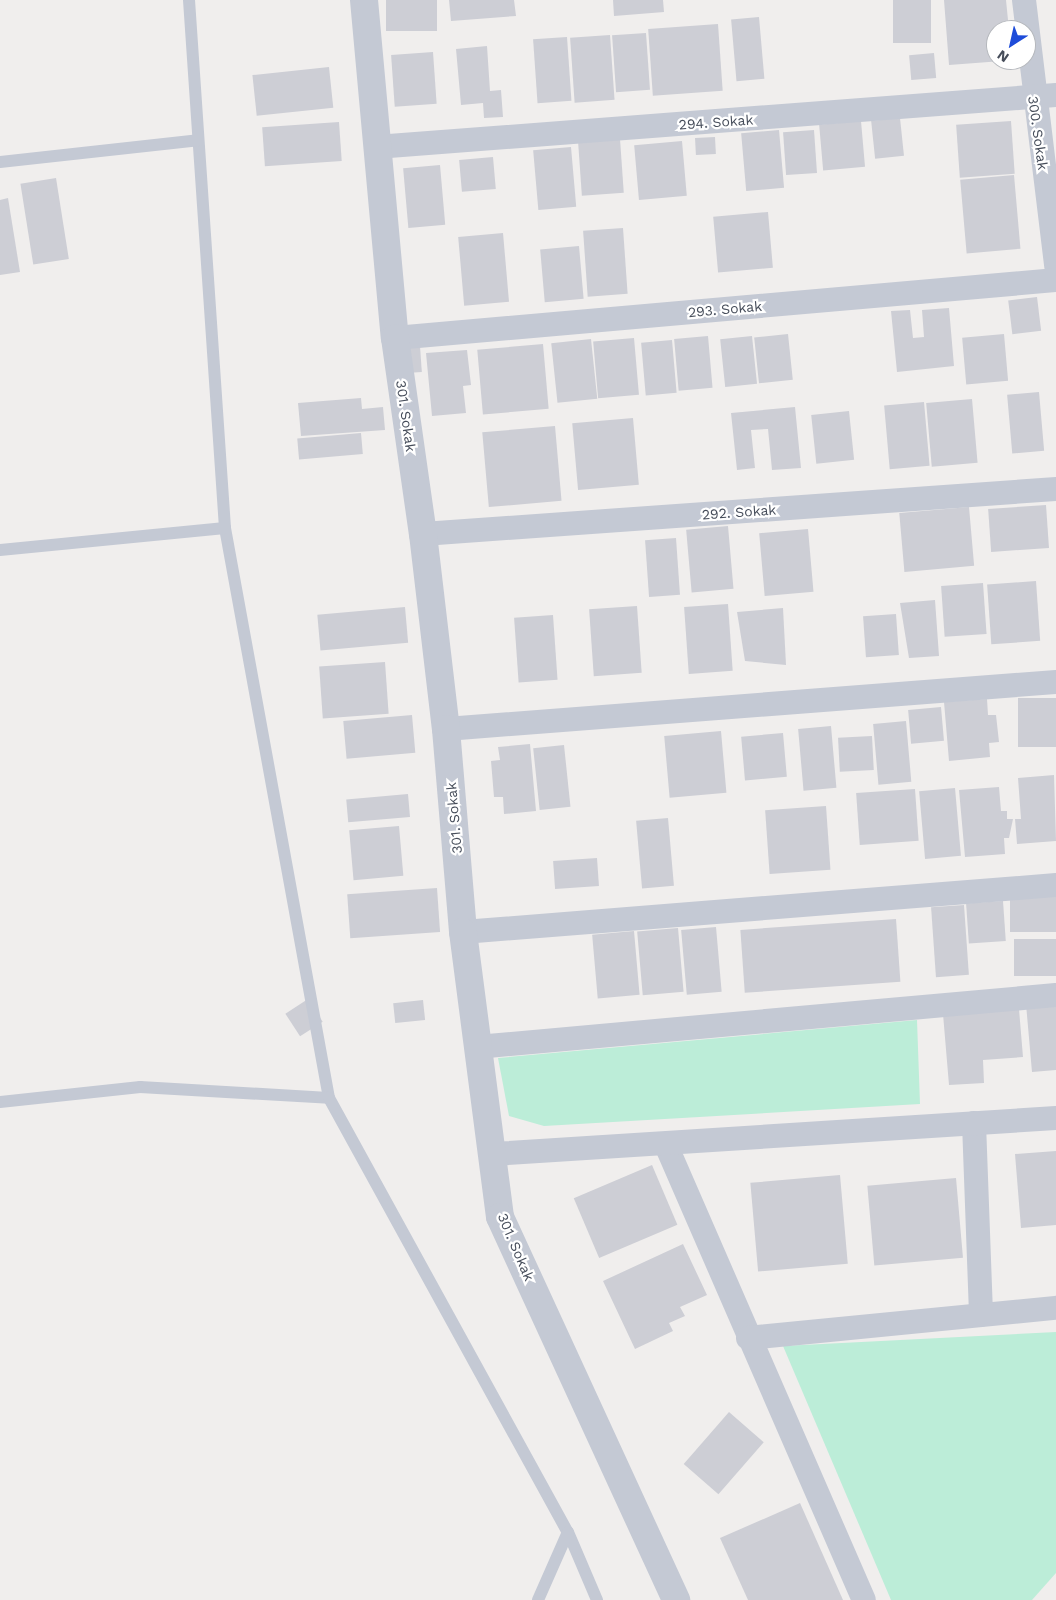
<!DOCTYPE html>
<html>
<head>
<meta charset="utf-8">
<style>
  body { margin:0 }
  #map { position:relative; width:1056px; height:1600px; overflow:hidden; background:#f0eeed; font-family:"Work Sans",sans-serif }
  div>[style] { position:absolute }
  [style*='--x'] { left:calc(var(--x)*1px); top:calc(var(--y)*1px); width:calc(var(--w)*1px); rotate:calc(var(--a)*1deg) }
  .green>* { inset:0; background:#bcedd8 }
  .building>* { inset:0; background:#cdced5; transform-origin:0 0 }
  .service>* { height:12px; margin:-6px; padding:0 6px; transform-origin:6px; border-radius:6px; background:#c4c9d4 }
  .minor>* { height:24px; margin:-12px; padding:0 12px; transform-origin:12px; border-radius:12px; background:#c4c9d4 }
  .tertiary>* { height:28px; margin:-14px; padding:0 14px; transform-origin:14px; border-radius:14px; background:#c4c9d4 }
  span { translate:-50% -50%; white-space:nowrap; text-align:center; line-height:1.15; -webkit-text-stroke:4.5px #fff; paint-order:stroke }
  .street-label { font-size:14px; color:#464d5a }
  .north { position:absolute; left:986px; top:20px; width:50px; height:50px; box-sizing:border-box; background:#fff; border:1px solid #b5b8bd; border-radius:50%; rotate:215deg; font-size:14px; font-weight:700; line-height:20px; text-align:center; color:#464d5a }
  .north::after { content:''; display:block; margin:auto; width:18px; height:22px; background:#1e4cd9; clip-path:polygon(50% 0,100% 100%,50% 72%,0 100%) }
</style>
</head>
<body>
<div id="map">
  <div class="green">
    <div style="clip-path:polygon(917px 1020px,920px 1104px,544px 1126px,509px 1116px,498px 1058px)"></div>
    <div style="clip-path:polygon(1056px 1332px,1056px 1573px,1032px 1600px,891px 1600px,783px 1346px)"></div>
  </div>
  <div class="building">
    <div style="left:386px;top:0;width:51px;height:31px"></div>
    <div style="clip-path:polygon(449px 0,514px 0,516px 16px,451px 21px)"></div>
    <div style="clip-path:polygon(613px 0,663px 0,664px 12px,614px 16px)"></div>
    <div style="left:893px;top:0;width:38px;height:43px"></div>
    <div style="clip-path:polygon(944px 0,1006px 0,1009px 30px,996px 30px,996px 60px,1002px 61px,949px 65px)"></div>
    <div style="left:759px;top:17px;width:62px;height:28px;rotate:85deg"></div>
    <div style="left:718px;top:24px;width:67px;height:70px;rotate:86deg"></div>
    <div style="left:646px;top:33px;width:57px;height:34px;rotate:86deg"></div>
    <div style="left:610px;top:35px;width:65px;height:40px;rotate:86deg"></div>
    <div style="left:567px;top:37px;width:64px;height:34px;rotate:86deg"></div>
    <div style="clip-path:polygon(487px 46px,490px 91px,501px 90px,503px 117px,484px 118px,483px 103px,461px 105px,456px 49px)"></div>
    <div style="left:433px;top:52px;width:52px;height:42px;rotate:86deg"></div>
    <div style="left:934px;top:53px;width:25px;height:25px;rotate:85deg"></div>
    <div style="left:329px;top:67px;width:41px;height:77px;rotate:84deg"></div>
    <div style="left:900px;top:118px;width:38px;height:29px;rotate:84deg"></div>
    <div style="left:861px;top:121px;width:46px;height:42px;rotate:85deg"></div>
    <div style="left:1011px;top:121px;width:53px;height:55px;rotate:86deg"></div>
    <div style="left:339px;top:122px;width:39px;height:77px;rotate:86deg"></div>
    <div style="left:779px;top:130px;width:58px;height:38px;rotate:85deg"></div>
    <div style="left:814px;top:130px;width:43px;height:31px;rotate:86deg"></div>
    <div style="left:715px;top:137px;width:17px;height:20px;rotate:87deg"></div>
    <div style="left:620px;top:139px;width:54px;height:42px;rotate:86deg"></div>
    <div style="left:682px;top:141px;width:55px;height:48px;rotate:85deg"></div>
    <div style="left:571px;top:147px;width:60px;height:38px;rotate:85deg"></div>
    <div style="left:493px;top:157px;width:32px;height:34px;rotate:85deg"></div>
    <div style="left:440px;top:165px;width:60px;height:37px;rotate:85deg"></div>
    <div style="left:1014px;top:175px;width:74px;height:54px;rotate:85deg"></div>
    <div style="left:56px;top:178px;width:82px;height:36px;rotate:81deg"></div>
    <div style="clip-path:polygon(8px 198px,20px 272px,0 275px,0 200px)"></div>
    <div style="left:768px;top:212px;width:56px;height:55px;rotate:85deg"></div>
    <div style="left:623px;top:228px;width:66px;height:40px;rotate:86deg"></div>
    <div style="left:503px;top:233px;width:69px;height:45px;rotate:85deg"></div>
    <div style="left:579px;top:246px;width:53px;height:39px;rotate:85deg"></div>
    <div style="left:1037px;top:297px;width:34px;height:29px;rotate:83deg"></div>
    <div style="clip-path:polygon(949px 308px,954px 366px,897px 372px,891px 311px,910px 310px,913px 338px,924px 337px,922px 310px)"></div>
    <div style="left:788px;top:334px;width:46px;height:34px;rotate:84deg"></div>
    <div style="left:1004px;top:334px;width:47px;height:42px;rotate:85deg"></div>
    <div style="left:708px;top:336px;width:52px;height:34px;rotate:85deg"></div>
    <div style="left:752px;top:336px;width:48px;height:32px;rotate:84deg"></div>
    <div style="left:634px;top:338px;width:57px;height:41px;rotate:85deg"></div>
    <div style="left:591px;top:339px;width:60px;height:40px;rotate:84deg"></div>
    <div style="left:672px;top:340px;width:53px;height:31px;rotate:85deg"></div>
    <div style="left:543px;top:344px;width:65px;height:66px;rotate:85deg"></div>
    <div style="left:420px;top:346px;width:26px;height:15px;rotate:86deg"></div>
    <div style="clip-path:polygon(467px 350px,471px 385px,463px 386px,466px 413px,432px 416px,426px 353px)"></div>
    <div style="left:1039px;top:392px;width:59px;height:32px;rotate:85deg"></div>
    <div style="clip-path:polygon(361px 398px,362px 409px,383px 407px,385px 430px,301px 436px,298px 403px)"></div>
    <div style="left:972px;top:399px;width:64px;height:46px;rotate:85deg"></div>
    <div style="left:924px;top:402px;width:64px;height:40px;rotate:85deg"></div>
    <div style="clip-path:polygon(795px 407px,801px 468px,772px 470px,768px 429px,751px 430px,755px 468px,737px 470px,731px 413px)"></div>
    <div style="left:849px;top:411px;width:49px;height:38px;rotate:84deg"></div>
    <div style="left:633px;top:418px;width:67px;height:61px;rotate:85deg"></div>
    <div style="left:555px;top:426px;width:75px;height:73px;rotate:85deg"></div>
    <div style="left:361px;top:433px;width:21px;height:64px;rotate:85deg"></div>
    <div style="left:1046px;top:505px;width:43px;height:58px;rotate:86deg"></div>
    <div style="left:969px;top:507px;width:59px;height:70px;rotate:85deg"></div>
    <div style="left:728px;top:526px;width:63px;height:42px;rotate:85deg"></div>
    <div style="left:808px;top:529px;width:63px;height:49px;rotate:85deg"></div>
    <div style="left:676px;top:538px;width:57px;height:31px;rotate:86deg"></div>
    <div style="left:1036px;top:581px;width:60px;height:49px;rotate:86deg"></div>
    <div style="left:983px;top:583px;width:51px;height:42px;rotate:86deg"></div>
    <div style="clip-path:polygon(935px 600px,939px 656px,909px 658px,900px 603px)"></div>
    <div style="left:728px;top:604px;width:67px;height:44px;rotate:86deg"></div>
    <div style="left:637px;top:606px;width:67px;height:48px;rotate:86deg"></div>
    <div style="left:405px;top:607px;width:36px;height:88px;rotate:85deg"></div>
    <div style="clip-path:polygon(783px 608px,786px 665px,745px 661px,737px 612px)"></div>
    <div style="left:896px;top:614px;width:41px;height:33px;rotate:86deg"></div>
    <div style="left:553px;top:615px;width:65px;height:39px;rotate:86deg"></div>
    <div style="left:385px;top:662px;width:52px;height:66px;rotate:86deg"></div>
    <div style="left:1056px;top:698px;width:49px;height:38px;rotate:90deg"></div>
    <div style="clip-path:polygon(987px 699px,988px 715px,996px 715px,999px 742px,989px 743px,990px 757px,949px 761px,944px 702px)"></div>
    <div style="left:941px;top:707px;width:34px;height:33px;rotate:85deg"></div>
    <div style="left:412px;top:715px;width:38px;height:69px;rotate:85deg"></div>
    <div style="left:906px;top:721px;width:61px;height:33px;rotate:85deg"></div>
    <div style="left:831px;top:726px;width:62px;height:33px;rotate:85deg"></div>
    <div style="left:721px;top:731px;width:62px;height:57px;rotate:85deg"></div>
    <div style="left:783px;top:733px;width:44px;height:42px;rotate:85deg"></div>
    <div style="left:872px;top:736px;width:34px;height:34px;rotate:87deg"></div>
    <div style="clip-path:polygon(530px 744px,536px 811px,504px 814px,503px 797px,494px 797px,491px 761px,500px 760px,498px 747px)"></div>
    <div style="left:564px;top:745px;width:62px;height:31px;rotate:84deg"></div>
    <div style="clip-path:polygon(1054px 775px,1056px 841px,1017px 844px,1015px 819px,1021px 819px,1018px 778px)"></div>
    <div style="clip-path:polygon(999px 787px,1001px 811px,1007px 811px,1007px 819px,1013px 819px,1009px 838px,1004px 838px,1005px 854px,965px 857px,959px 790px)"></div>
    <div style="left:955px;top:788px;width:68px;height:36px;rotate:85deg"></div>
    <div style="left:915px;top:789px;width:52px;height:59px;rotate:86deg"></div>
    <div style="left:408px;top:794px;width:23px;height:62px;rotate:85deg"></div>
    <div style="left:826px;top:806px;width:64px;height:61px;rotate:86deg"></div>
    <div style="left:668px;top:818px;width:68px;height:32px;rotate:85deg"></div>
    <div style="left:399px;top:826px;width:50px;height:50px;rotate:85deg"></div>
    <div style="left:597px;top:858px;width:28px;height:44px;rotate:86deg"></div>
    <div style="left:437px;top:888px;width:44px;height:90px;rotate:86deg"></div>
    <div style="left:1056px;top:889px;width:43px;height:46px;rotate:90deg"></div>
    <div style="left:1003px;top:901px;width:40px;height:37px;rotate:86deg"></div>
    <div style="left:964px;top:905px;width:70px;height:33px;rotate:86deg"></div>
    <div style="left:896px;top:919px;width:63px;height:156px;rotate:86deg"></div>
    <div style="left:716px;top:927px;width:65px;height:35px;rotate:85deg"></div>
    <div style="left:678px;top:928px;width:64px;height:41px;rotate:85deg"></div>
    <div style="left:634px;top:931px;width:64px;height:42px;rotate:85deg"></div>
    <div style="left:1056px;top:939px;width:37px;height:42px;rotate:90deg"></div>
    <div style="left:308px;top:999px;width:27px;height:27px;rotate:57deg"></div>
    <div style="left:423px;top:1000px;width:20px;height:30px;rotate:84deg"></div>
    <div style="clip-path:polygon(1056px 1002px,1056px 1070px,1032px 1072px,1026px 1004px)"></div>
    <div style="clip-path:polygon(1019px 1009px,1023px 1057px,983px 1060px,984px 1083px,949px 1085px,943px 1014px)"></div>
    <div style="clip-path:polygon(1056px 1151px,1056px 1225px,1021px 1228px,1015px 1154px)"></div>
    <div style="left:652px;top:1165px;width:65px;height:85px;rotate:67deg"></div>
    <div style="left:840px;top:1175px;width:89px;height:90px;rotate:85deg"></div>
    <div style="left:956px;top:1178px;width:80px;height:89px;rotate:85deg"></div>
    <div style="clip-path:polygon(683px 1244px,707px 1295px,680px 1307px,685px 1316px,669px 1323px,673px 1331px,635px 1349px,603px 1281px)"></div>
    <div style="left:729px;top:1412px;width:46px;height:69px;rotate:41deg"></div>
    <div style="clip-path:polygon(800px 1503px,843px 1600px,748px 1600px,720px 1538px)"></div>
  </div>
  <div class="service">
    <div style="--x:189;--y:0;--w:529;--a:86.1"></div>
    <div style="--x:225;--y:528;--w:579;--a:79.66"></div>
    <div style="--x:0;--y:162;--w:199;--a:-6.3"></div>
    <div style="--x:0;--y:550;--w:226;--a:-5.6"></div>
    <div style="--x:0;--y:1102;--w:141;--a:-6.1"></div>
    <div style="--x:140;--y:1087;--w:189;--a:3.3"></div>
    <div style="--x:329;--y:1098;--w:495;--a:61.2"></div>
    <div style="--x:568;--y:1532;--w:74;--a:66.9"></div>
    <div style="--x:538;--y:1600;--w:74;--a:-66.2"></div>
  </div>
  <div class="minor">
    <div style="--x:1024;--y:0;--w:268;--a:83.1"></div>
    <div style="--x:376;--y:147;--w:682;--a:-4.37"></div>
    <div style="--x:395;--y:338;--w:664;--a:-5.01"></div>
    <div style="--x:423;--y:534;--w:635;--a:-4.07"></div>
    <div style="--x:446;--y:729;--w:612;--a:-4.41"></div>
    <div style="--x:463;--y:932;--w:595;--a:-4.53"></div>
    <div style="--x:477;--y:1047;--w:581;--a:-5.13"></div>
    <div style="--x:974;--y:1123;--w:192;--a:87.9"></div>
    <div style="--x:666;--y:1145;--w:496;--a:66.5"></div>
    <div style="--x:493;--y:1154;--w:564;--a:-3.66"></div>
    <div style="--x:748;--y:1338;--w:309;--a:-5.6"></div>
  </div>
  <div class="tertiary">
    <div style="--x:364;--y:0;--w:339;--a:84.8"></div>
    <div style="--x:395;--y:338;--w:198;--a:81.9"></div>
    <div style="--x:423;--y:534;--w:196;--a:83.3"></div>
    <div style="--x:446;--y:729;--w:204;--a:85.2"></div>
    <div style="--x:463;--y:932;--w:287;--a:82.6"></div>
    <div style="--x:500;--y:1217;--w:422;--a:65.3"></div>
  </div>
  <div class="street-label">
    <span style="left:716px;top:122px;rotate:-4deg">294. Sokak</span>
    <span style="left:1038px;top:133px;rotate:82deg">300. Sokak</span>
    <span style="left:725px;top:309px;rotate:-5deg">293. Sokak</span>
    <span style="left:406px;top:416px;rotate:82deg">301. Sokak</span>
    <span style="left:739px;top:512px;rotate:-4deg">292. Sokak</span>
    <span style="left:454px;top:818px;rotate:-95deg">301. Sokak</span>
    <span style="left:516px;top:1247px;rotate:67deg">301. Sokak</span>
  </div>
  <div class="north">N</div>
</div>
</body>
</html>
